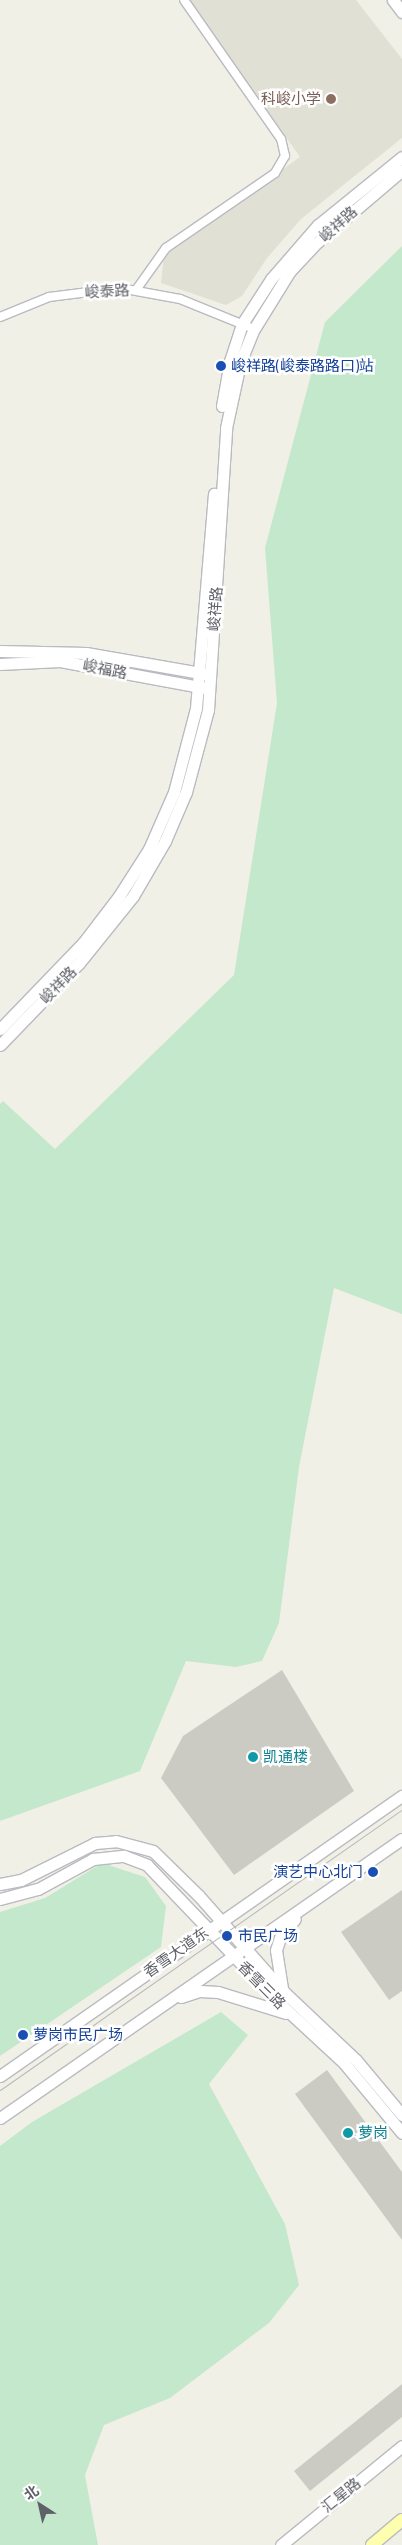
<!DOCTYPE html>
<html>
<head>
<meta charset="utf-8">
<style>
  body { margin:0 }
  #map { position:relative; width:402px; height:2545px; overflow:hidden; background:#f1f0e7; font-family:Barlow,"Noto Sans SC",sans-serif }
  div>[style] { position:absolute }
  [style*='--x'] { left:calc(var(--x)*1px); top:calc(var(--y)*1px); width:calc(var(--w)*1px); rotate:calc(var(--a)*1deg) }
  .education>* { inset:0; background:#e1e0d5 }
  .green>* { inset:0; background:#c4e8cb }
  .building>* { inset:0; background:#cccbc3 }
  .roads { filter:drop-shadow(1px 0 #b9bbc1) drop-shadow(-1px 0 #b9bbc1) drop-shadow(0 1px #b9bbc1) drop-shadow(0 -1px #b9bbc1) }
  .street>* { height:8px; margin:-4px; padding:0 4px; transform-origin:4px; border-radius:4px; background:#fff }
  .secondary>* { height:11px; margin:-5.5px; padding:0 5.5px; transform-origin:5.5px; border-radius:5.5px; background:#fff }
  .primary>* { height:12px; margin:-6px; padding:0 6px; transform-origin:6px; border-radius:6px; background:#fdffae }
  .tram>* { height:1px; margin:-0.5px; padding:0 0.5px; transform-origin:0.5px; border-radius:0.5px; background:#b8b8b9 }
  .dots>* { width:14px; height:14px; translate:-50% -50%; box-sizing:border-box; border:2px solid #fff; border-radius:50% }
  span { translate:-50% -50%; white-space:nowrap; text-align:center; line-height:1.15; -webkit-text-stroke:5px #fff; paint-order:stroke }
  .education-label { font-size:15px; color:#785e54 }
  .right { translate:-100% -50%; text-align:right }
  .street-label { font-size:15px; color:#5f6168 }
  .transit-label { font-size:15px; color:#164399 }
  .left { translate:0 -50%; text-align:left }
  .culture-label { font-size:15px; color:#0d838f }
  .north { position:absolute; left:15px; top:2480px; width:50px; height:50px; -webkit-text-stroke:4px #fff; paint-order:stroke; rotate:325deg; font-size:14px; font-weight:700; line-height:20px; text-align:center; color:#5f6168 }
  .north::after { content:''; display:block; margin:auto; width:18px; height:22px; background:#5f6168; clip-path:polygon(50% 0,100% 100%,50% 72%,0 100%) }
</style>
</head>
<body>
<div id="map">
  <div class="education">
    <div style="clip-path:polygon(190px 0,356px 0,402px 59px,402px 138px,301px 219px,267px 258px,242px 296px,226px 305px,161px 283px,164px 255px,300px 157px)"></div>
  </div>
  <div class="green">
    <div style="clip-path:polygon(402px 246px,402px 1314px,334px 1288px,299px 1467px,279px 1623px,262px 1661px,236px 1667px,186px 1661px,140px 1771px,0 1821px,0 1104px,3px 1101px,55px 1149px,234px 975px,277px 703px,265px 548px,325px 322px)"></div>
    <div style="clip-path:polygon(102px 1863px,145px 1877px,166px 1906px,161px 1947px,0 2056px,0 1912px,45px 1898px)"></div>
    <div style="clip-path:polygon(221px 2012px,248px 2035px,209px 2084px,285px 2224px,299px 2285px,269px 2323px,170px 2398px,104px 2425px,85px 2475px,98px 2545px,0 2545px,0 2146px,32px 2122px)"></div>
  </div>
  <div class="building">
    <div style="clip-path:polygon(282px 1670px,354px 1791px,234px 1875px,161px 1778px,183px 1736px)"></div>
    <div style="clip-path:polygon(402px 1890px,402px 1991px,389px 2000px,341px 1932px)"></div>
    <div style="clip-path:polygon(327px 2070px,402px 2172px,402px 2240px,295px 2094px)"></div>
    <div style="clip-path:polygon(402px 2384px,402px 2417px,310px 2491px,294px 2471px)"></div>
  </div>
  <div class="roads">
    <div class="street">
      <div style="--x:136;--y:290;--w:52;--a:-54.5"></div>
      <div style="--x:166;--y:248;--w:132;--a:-34.5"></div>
      <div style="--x:275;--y:173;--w:20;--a:-60"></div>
      <div style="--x:285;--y:156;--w:17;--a:-103"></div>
      <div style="--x:281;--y:139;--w:169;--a:-124.9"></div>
      <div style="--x:0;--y:317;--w:53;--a:-22.2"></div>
      <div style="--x:49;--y:297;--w:72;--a:-7.2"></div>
      <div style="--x:120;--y:288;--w:61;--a:10.4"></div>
      <div style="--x:180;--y:299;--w:80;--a:22.1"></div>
    </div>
    <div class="secondary">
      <div style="--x:393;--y:0;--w:15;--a:53"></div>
      <div style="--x:222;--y:406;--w:46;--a:-79.9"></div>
      <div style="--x:230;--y:361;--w:39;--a:-72"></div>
      <div style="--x:242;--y:324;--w:54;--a:-57.2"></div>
      <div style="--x:271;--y:279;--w:72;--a:-49"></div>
      <div style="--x:318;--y:225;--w:108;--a:-39"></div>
      <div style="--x:0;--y:651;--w:86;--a:1.3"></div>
      <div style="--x:86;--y:653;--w:122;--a:9.9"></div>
      <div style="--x:0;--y:664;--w:60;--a:-2.9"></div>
      <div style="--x:60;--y:661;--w:147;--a:10.5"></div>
      <div style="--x:0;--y:1029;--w:120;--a:-46"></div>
      <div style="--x:83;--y:943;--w:59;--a:-52.5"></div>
      <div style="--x:119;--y:896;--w:56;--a:-57.4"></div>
      <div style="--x:149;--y:849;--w:62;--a:-66.3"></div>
      <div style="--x:174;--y:792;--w:87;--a:-75.3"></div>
      <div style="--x:196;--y:708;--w:215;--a:-85.2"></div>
      <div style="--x:0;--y:1045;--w:114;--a:-46.1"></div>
      <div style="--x:79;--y:963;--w:86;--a:-51.1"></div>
      <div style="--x:133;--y:896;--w:64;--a:-59.8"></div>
      <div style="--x:165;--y:841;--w:53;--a:-66.8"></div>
      <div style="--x:186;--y:792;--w:85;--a:-75"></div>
      <div style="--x:208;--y:710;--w:283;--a:-86.3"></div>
      <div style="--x:226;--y:428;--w:66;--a:-77.8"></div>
      <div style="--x:240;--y:363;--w:37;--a:-68"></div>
      <div style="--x:254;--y:329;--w:68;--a:-58.2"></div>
      <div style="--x:290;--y:271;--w:35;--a:-47"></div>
      <div style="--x:314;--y:245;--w:116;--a:-40.4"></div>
      <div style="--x:0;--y:1884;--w:21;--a:-11"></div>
      <div style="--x:21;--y:1880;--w:83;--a:-26.6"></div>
      <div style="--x:95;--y:1843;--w:21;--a:-5"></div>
      <div style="--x:116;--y:1841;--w:38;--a:15"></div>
      <div style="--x:153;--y:1851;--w:64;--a:44.4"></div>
      <div style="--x:199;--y:1896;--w:128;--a:48.5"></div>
      <div style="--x:284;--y:1992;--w:99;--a:43.4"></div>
      <div style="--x:356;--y:2060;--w:72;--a:50.1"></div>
      <div style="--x:0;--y:1899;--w:39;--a:-15"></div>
      <div style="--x:38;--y:1889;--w:63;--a:-28.6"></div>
      <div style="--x:93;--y:1859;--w:31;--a:-6"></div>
      <div style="--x:124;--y:1856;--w:25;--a:21"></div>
      <div style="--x:147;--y:1865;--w:188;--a:46.3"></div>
      <div style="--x:277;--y:2001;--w:91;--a:42.8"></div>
      <div style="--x:344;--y:2063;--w:91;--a:50.4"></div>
      <div style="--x:282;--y:1988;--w:38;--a:-99"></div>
      <div style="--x:276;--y:1950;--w:16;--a:-72"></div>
      <div style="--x:281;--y:1935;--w:21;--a:-49"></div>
      <div style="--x:181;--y:1997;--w:20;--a:-18"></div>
      <div style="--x:200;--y:1991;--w:18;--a:3"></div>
      <div style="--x:218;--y:1992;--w:71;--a:17.2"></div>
      <div style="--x:0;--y:2076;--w:490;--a:-34.9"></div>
      <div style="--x:0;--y:2118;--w:489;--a:-34.8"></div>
      <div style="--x:281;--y:2545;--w:156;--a:-39.3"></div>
    </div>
    <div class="primary">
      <div style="--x:372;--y:2545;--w:39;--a:-40"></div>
    </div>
  </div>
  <div class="tram">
    <div style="--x:0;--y:2090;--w:490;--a:-34.9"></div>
  </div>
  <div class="dots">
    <div style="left:331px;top:99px;background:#8d6e63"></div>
    <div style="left:221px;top:366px;background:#1a4fb4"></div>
    <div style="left:253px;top:1757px;background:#0f9aa8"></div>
    <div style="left:373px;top:1872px;background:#1a4fb4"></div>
    <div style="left:227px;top:1936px;background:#1a4fb4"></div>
    <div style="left:23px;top:2035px;background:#1a4fb4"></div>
    <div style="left:348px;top:2133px;background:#0f9aa8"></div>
  </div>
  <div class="education-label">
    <span class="right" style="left:321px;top:99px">科峻小学</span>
  </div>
  <div class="street-label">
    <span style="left:338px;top:224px;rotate:-42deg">峻祥路</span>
    <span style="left:107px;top:291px;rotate:-3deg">峻泰路</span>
    <span style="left:215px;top:609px;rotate:-86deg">峻祥路</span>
    <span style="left:105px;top:669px;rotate:11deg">峻福路</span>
    <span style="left:58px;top:985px;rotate:-46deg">峻祥路</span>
    <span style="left:176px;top:1952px;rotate:-35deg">香雪大道东</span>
    <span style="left:262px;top:1985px;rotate:45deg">香雪三路</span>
    <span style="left:341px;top:2495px;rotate:-39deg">汇星路</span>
  </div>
  <div class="transit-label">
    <span class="left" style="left:231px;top:366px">峻祥路(峻泰路路口)站</span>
    <span class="right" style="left:363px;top:1872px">演艺中心北门</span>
    <span class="left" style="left:238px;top:1936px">市民广场</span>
    <span class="left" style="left:33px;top:2035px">萝岗市民广场</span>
  </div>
  <div class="culture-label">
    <span class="left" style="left:263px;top:1757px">凯通楼</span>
    <span class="left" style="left:358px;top:2133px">萝岗</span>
  </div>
  <div class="north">北</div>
</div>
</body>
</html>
